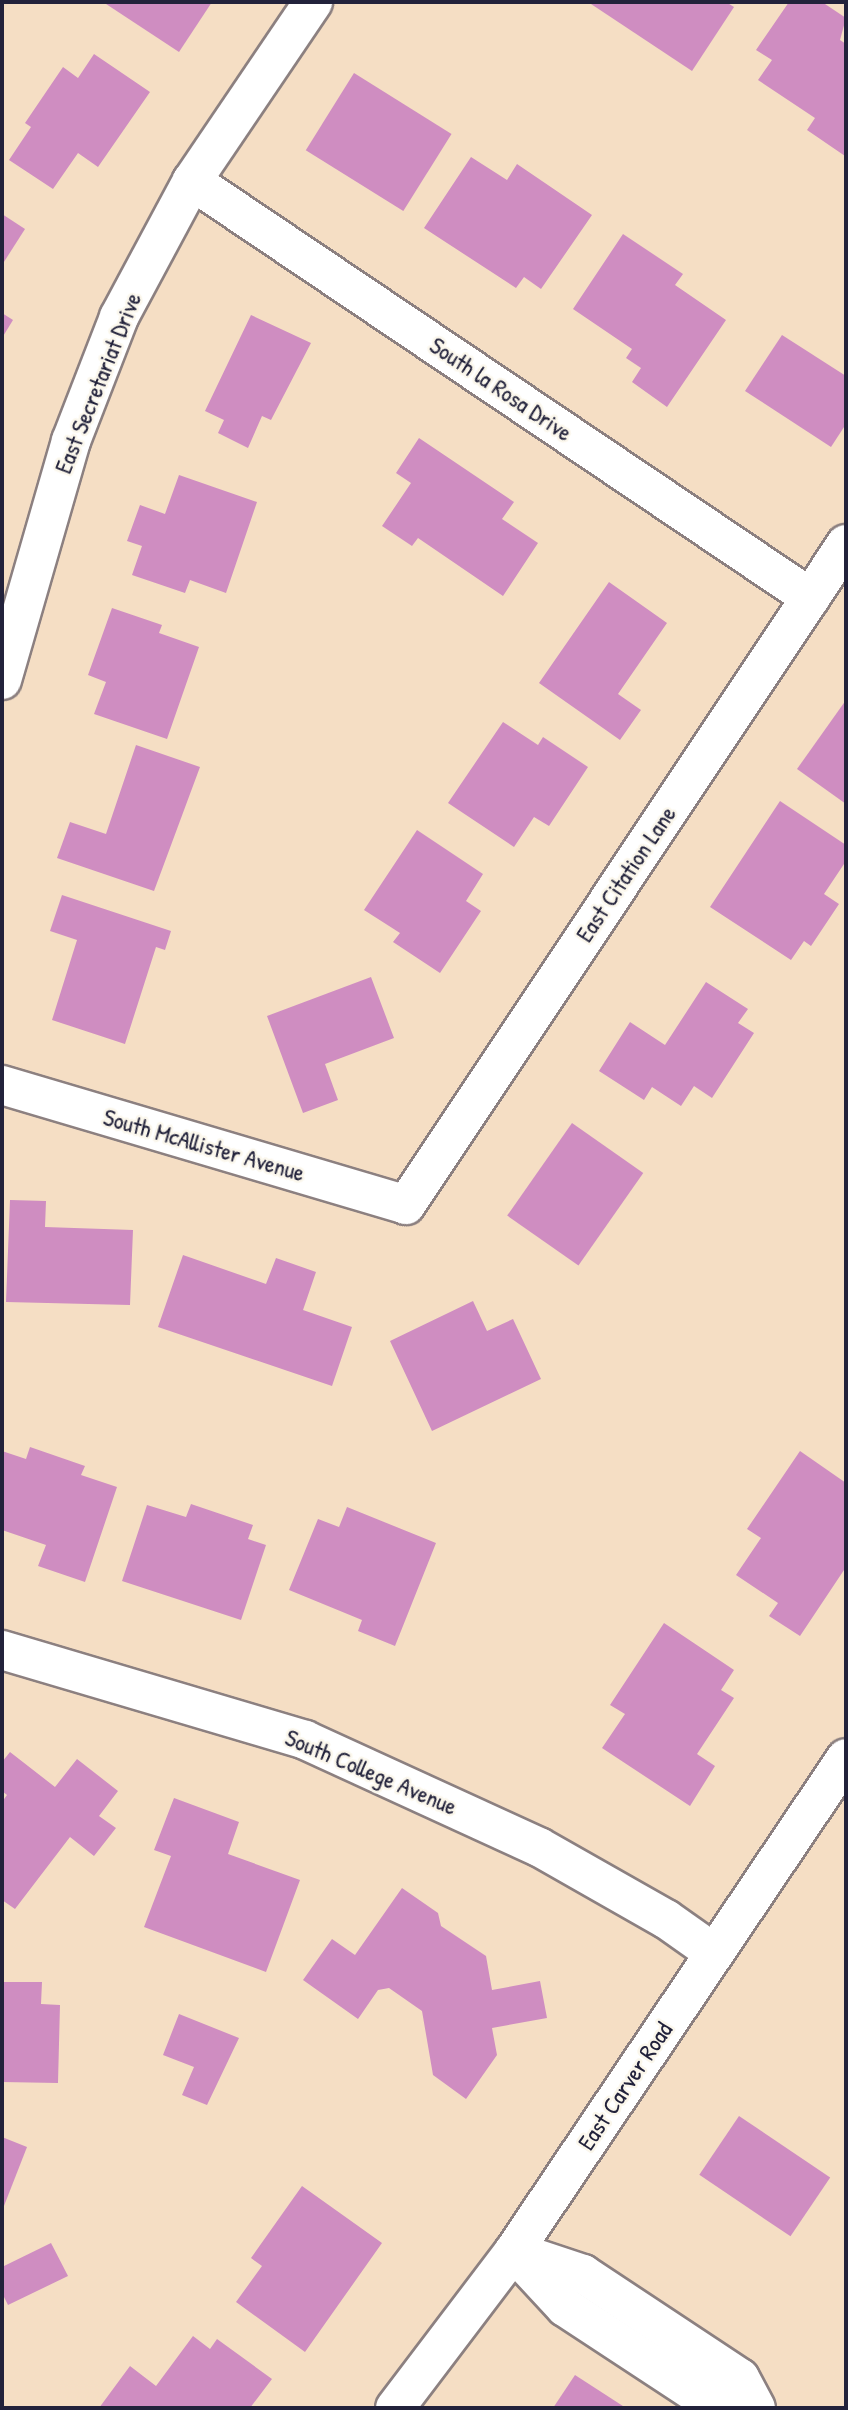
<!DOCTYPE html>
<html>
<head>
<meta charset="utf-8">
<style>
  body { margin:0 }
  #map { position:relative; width:848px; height:2410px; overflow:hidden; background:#f5dec4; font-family:"Patrick Hand",sans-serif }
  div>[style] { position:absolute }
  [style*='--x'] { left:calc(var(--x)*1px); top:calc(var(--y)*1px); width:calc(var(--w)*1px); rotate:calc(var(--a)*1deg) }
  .building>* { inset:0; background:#cf8dc1; transform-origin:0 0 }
  .roads { filter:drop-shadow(2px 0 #8c8080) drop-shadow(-2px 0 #8c8080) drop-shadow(0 2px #8c8080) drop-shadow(0 -2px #8c8080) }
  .minor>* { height:38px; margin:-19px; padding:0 19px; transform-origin:19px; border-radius:19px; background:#fff }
  .tertiary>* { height:38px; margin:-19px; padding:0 19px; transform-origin:19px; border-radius:19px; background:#fff }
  span { translate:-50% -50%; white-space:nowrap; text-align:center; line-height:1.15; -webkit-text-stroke:5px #fbf7ec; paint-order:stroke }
  .street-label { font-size:24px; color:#22223b }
  .frame { position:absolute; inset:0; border:4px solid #22223b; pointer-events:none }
</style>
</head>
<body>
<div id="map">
  <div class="building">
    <div style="clip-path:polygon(103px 2px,212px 2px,179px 52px)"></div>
    <div style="clip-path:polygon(588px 2px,726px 2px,734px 7px,692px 71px)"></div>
    <div style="clip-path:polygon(789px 2px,822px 2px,846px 18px,840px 40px,846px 44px,845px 156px,807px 130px,815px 118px,758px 80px,772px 60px,756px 50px)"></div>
    <div style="clip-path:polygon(94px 54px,150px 92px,98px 167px,78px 153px,53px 189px,9px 160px,31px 127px,25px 123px,63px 67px,78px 78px)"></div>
    <div style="left:354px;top:73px;width:115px;height:91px;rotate:32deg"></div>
    <div style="clip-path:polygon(471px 157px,507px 180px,517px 164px,592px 215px,541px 289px,524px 277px,516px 288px,424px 228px)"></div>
    <div style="clip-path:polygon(2px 214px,25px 229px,2px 265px)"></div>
    <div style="clip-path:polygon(623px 234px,683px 274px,675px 285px,726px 320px,667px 407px,632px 382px,641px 368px,626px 358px,632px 349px,573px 309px)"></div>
    <div style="clip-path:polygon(2px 313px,13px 320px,2px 338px)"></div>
    <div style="clip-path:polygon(251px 315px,311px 343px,271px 420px,262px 416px,248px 448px,218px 433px,224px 420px,205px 411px)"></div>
    <div style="clip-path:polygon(782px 335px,846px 376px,846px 424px,831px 447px,745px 391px)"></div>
    <div style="clip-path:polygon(419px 438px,514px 502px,502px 519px,538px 543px,503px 596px,418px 538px,412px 546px,382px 526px,411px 483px,396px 473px)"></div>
    <div style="clip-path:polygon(179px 475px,257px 502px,226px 593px,190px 580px,185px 593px,132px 575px,142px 546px,127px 541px,140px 505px,165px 514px)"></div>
    <div style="clip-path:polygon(609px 582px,667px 623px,618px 694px,641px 710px,620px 740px,539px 683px)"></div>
    <div style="clip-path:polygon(112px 608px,162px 625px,159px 633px,199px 647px,167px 739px,94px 714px,106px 682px,88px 675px)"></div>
    <div style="clip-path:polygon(846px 700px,846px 804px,797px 769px)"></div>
    <div style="clip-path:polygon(503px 722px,538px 745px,543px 737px,588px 767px,549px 826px,534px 817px,514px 847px,448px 803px)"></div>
    <div style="clip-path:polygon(136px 745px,200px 767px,154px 891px,57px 858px,70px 822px,106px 834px)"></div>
    <div style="clip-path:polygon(780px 801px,846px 845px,846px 861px,824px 894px,839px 904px,811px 946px,804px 941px,791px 960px,710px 907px)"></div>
    <div style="clip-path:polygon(417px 830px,483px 874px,466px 901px,481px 911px,440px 973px,393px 942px,400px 933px,364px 910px)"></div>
    <div style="clip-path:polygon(62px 895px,171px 931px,165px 950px,156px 947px,125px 1044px,52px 1020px,77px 940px,50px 931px)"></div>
    <div style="clip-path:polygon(371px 977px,394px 1038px,325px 1064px,338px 1100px,303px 1113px,267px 1016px)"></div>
    <div style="clip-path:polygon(706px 982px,748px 1009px,738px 1023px,754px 1033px,712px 1098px,694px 1086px,681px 1106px,652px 1087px,644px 1100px,599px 1071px,630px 1022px,665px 1045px)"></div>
    <div style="left:572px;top:1123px;width:87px;height:113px;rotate:35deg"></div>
    <div style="clip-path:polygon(10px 1200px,46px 1201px,45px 1227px,133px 1230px,130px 1305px,6px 1302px)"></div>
    <div style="clip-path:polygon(183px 1255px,266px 1284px,276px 1258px,316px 1272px,303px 1310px,352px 1327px,332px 1386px,158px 1327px)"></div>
    <div style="clip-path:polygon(473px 1301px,487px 1331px,513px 1319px,541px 1379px,432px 1431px,390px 1341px)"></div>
    <div style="clip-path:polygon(30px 1447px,85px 1466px,81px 1475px,117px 1487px,85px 1582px,38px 1566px,46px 1545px,2px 1530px,2px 1451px,26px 1459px)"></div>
    <div style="clip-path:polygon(800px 1451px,846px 1483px,846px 1567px,800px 1636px,769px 1616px,778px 1603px,736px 1575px,761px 1538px,747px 1529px)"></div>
    <div style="clip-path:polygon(191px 1504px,253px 1525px,248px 1539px,266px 1545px,241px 1620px,122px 1581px,147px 1505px,186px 1517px)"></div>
    <div style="clip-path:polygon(347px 1507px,436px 1543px,395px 1646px,358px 1631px,362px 1620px,289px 1590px,318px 1519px,339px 1527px)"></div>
    <div style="clip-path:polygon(664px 1623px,734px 1670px,721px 1690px,734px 1698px,697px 1754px,715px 1766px,690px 1806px,602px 1748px,625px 1714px,610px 1705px)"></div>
    <div style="clip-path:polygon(10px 1752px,55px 1787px,77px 1759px,118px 1791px,99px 1816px,116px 1828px,94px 1856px,70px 1837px,15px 1909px,2px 1900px,2px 1802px,7px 1795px,2px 1791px,2px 1762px)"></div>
    <div style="clip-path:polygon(174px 1798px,239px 1822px,228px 1854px,300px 1880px,266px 1972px,144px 1927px,171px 1856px,154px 1850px)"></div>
    <div style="clip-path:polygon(402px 1888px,438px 1913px,441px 1926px,486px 1956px,492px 1990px,540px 1981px,547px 2018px,492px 2028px,497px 2055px,466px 2099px,433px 2075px,422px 2011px,389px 1988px,378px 1990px,358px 2019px,303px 1980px,332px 1939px,355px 1955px)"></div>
    <div style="clip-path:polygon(2px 1982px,42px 1982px,41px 2004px,60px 2005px,58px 2083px,2px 2082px)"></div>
    <div style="clip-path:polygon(179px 2014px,239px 2038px,207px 2105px,182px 2095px,194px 2067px,163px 2055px)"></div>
    <div style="left:739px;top:2116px;width:110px;height:71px;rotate:34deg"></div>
    <div style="clip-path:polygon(2px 2137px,27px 2147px,2px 2211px)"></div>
    <div style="clip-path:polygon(302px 2186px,382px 2243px,305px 2352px,236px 2302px,262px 2266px,251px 2258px)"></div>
    <div style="clip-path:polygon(51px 2243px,68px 2276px,8px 2305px,2px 2293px,2px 2267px)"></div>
    <div style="clip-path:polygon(193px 2336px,210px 2349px,217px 2339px,272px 2379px,250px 2408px,99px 2408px,130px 2366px,156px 2386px)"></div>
    <div style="clip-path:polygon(575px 2375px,626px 2408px,553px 2408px)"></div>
  </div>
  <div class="roads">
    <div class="minor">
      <div style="--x:192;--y:181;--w:746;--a:33.97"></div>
      <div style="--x:2;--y:680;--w:249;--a:-73.9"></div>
      <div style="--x:71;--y:441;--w:133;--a:-68.8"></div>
      <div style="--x:119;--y:317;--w:154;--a:-61.8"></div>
      <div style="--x:192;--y:181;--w:216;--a:-55.9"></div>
      <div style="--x:2;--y:1085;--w:421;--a:16.5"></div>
      <div style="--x:406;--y:1205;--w:794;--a:-56.35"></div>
      <div style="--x:2;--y:1650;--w:316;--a:16.5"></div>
      <div style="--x:305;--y:1740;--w:257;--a:24.6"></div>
      <div style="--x:539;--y:1847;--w:146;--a:29.6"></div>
      <div style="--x:666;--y:1919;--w:59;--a:35.3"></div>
      <div style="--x:514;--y:2251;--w:73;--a:18.4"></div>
      <div style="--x:583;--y:2274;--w:188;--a:33.5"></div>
      <div style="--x:740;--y:2378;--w:34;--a:62"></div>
      <div style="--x:515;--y:2253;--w:74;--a:47.2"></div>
      <div style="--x:565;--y:2307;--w:184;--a:33.3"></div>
    </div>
    <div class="tertiary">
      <div style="--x:395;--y:2408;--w:197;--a:-52.8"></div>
      <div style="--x:514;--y:2251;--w:594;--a:-56.04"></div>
    </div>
  </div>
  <div class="street-label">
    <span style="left:98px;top:383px;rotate:-68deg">East Secretariat Drive</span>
    <span style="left:501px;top:389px;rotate:34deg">South la Rosa Drive</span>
    <span style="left:626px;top:874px;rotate:-56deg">East Citation Lane</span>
    <span style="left:204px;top:1145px;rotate:16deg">South McAllister Avenue</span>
    <span style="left:371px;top:1772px;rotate:23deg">South College Avenue</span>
    <span style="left:625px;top:2086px;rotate:-56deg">East Carver Road</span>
  </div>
  <div class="frame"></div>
</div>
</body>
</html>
